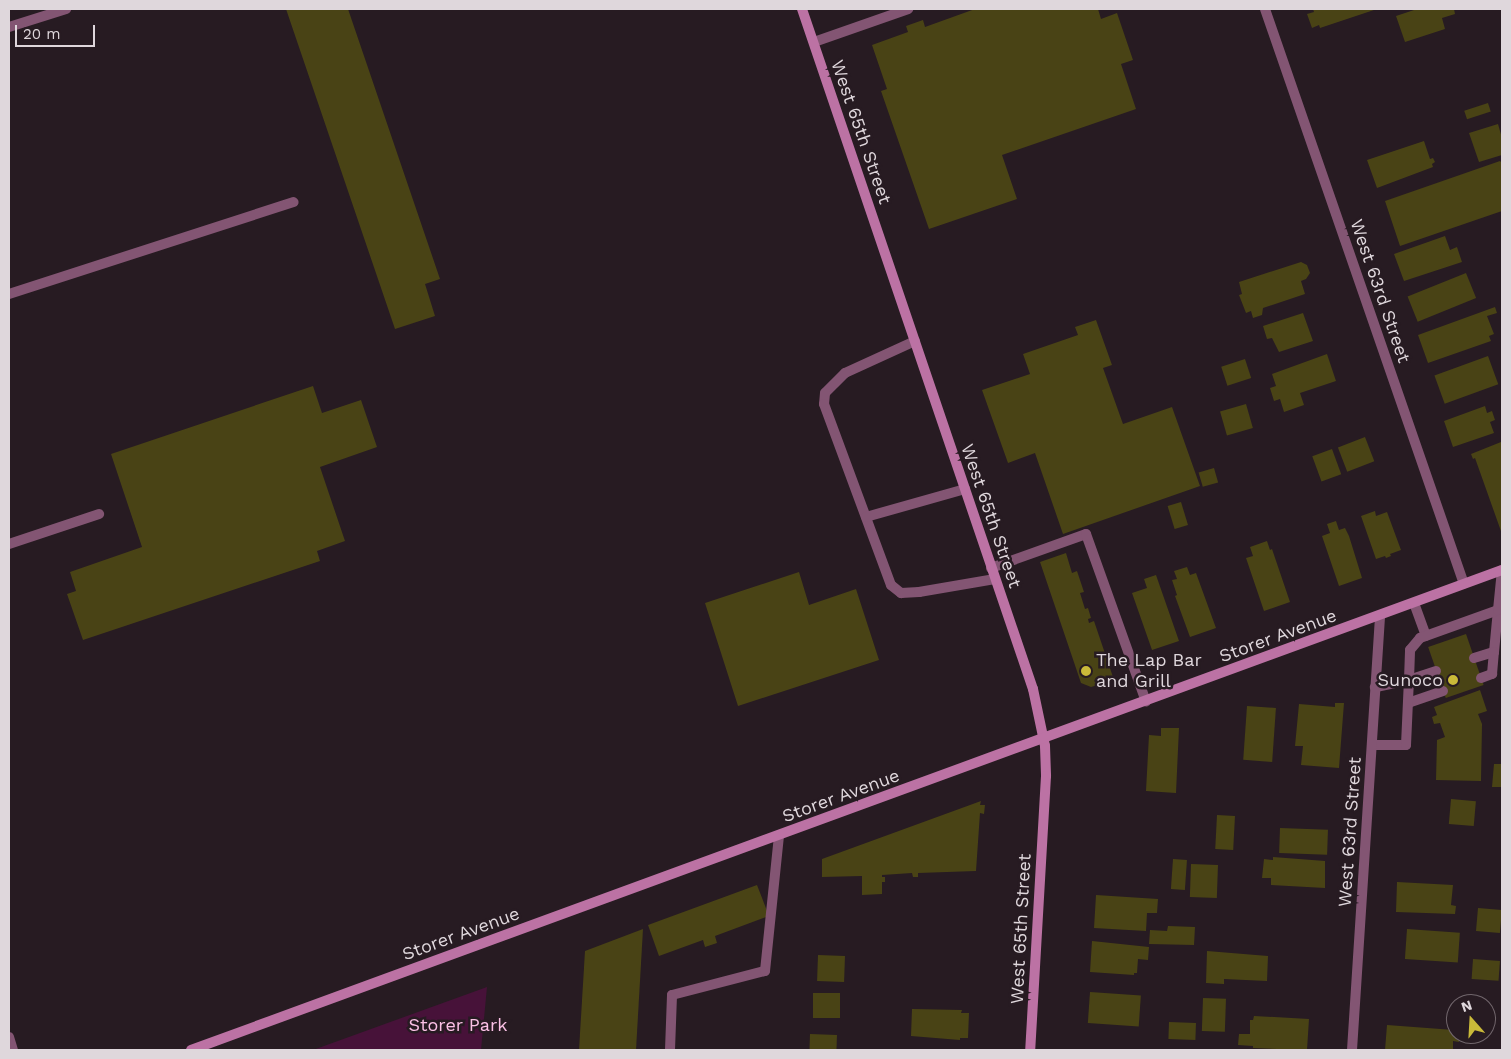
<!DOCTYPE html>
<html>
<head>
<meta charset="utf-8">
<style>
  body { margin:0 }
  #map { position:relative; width:1511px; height:1059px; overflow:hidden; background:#271b22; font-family:"Work Sans",sans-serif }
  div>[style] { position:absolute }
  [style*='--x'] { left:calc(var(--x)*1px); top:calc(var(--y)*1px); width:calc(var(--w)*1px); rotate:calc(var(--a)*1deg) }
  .green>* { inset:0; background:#471239 }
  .building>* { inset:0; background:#494315; transform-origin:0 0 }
  .lane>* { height:10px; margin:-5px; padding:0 5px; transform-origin:5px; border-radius:5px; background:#835573 }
  .street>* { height:10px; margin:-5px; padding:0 5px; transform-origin:5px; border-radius:5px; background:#835573 }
  .secondary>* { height:10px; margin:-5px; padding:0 5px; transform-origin:5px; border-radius:5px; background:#bc72a4 }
  .dots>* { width:14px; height:14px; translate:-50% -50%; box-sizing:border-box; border:2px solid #271b22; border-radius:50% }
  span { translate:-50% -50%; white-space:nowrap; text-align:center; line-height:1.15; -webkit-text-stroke:5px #271b22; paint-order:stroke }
  .street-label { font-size:18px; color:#dfd7dc }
  .poi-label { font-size:18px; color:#dfd7dc }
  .left { translate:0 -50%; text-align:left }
  .right { translate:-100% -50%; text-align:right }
  .park-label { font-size:18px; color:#fbc1e6 }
  .frame { position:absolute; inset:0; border:10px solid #dfd7dc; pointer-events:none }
  .north { position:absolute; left:1446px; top:994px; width:50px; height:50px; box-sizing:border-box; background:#271b22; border:1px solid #71666c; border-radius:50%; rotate:341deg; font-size:14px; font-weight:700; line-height:20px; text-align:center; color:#dfd7dc }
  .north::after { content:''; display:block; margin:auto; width:18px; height:22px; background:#caba39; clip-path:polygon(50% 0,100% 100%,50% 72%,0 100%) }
  .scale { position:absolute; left:15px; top:25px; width:80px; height:22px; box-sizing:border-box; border:2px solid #dfd7dc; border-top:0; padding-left:6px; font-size:15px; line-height:18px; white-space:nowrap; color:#dfd7dc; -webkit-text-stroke:4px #271b22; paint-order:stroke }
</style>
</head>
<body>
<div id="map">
  <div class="green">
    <div style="clip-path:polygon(487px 987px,481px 1050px,313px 1050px)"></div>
  </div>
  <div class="building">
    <div style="clip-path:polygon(286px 9px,348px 9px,440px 279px,425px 284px,435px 316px,395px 329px)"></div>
    <div style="clip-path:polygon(975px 9px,1098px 9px,1101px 19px,1117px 13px,1133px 60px,1121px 64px,1136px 109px,1002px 155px,1017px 199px,929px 229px,881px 91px,887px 89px,872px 45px,908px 32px,906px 26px,923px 20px,925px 27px)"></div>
    <div style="clip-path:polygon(1313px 9px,1377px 9px,1320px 28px,1319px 25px,1312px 28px,1307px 14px,1314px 12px)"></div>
    <div style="clip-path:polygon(1417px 9px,1454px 9px,1455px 14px,1442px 18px,1445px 29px,1405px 42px,1396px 16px)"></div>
    <div style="left:1488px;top:103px;width:9px;height:25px;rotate:72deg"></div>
    <div style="clip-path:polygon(1498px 124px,1502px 138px,1502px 155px,1479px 162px,1469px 133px)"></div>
    <div style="clip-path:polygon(1424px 141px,1430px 159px,1433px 158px,1435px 162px,1432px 164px,1433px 167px,1377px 188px,1367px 160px)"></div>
    <div style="clip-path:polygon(1500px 161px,1502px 163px,1502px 211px,1400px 246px,1385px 201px)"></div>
    <div style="clip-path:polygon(1445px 236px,1450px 250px,1457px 247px,1462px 262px,1404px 281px,1394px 254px)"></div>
    <div style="clip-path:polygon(1301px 262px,1307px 265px,1310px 273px,1306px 279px,1301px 281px,1305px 294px,1263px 308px,1262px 315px,1253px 318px,1251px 311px,1246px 313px,1239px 295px,1242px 294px,1239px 282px)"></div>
    <div style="left:1466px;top:273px;width:27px;height:63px;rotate:68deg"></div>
    <div style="clip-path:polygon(1495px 307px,1497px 313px,1487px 316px,1494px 334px,1489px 336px,1491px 341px,1428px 363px,1418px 335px)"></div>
    <div style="clip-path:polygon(1303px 313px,1313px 341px,1279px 352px,1272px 338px,1267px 339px,1263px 326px)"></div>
    <div style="clip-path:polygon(1096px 320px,1112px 365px,1103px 368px,1123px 424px,1172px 407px,1200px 486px,1063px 534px,1035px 453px,1008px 463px,982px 390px,1030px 374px,1023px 354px,1078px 335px,1075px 327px)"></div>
    <div style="clip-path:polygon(1327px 354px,1336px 381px,1300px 393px,1304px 405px,1284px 412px,1280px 399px,1274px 401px,1270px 388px,1276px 386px,1272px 374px)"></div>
    <div style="left:1488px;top:356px;width:30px;height:57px;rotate:70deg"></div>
    <div style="left:1245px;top:359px;width:20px;height:25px;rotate:72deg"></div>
    <div style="clip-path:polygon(313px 386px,322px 413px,361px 400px,377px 447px,320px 467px,345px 541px,317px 551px,320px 561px,83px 640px,67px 594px,76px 591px,70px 572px,142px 547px,111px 454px)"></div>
    <div style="left:1246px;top:404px;width:25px;height:27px;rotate:74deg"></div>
    <div style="clip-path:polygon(1485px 406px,1487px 413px,1492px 411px,1495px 420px,1490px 422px,1494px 433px,1453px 447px,1444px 421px)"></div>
    <div style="left:1365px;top:437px;width:26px;height:29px;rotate:69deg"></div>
    <div style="clip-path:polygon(1501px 442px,1502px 445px,1502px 534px,1475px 458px,1473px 459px,1471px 454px)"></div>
    <div style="left:1332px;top:449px;width:27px;height:21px;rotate:70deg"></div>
    <div style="left:1214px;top:468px;width:15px;height:16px;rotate:74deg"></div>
    <div style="left:1181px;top:502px;width:24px;height:14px;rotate:73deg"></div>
    <div style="clip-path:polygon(1375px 511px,1376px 516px,1387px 512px,1401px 550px,1390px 554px,1391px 556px,1386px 558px,1385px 556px,1376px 559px,1361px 516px)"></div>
    <div style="clip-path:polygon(1336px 521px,1339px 530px,1345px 528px,1349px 536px,1362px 578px,1339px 586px,1322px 536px,1330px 533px,1327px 524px)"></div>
    <div style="clip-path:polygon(1267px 541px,1270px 550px,1272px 549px,1290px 602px,1264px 611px,1246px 558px,1253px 556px,1250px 547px)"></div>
    <div style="clip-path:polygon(1066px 553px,1072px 573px,1077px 571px,1084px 592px,1080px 593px,1085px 609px,1088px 608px,1091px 618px,1088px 619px,1089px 623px,1094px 621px,1114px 680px,1091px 687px,1081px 683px,1040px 562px)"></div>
    <div style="clip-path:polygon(1187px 567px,1190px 575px,1196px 573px,1216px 628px,1190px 637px,1175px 596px,1177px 595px,1172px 580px,1177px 579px,1174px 571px)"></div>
    <div style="clip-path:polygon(799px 572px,809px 605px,856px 589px,879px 660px,738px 706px,705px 603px)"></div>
    <div style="clip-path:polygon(1156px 575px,1179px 641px,1152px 650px,1132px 593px,1147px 588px,1144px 579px)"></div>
    <div style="left:1466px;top:634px;width:54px;height:40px;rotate:71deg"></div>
    <div style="clip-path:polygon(1480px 690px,1487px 711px,1478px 714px,1482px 724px,1481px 781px,1436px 780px,1437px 740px,1445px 737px,1440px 723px,1434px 724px,1432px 717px,1437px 715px,1434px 707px)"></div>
    <div style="clip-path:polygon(1335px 703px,1344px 703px,1339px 768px,1301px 765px,1303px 746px,1295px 746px,1299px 704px,1335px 707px)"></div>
    <div style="left:1247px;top:706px;width:29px;height:54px;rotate:4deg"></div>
    <div style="clip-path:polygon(1161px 728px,1179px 728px,1176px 793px,1146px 791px,1149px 735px,1161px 736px)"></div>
    <div style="clip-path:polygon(1494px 764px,1502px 764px,1502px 787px,1492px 787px)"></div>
    <div style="left:1451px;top:799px;width:25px;height:25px;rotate:5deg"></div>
    <div style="clip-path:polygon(981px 801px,980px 805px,985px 805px,984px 814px,980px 813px,976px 871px,918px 873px,918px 877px,913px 877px,912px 873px,882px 875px,882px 877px,885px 877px,885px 882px,882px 882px,882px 894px,862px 895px,862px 876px,822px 877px,822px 859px)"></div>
    <div style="left:1217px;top:815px;width:18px;height:34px;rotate:3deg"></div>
    <div style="left:1280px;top:828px;width:48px;height:25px;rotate:2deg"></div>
    <div style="clip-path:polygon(1273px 857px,1325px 861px,1325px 888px,1271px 885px,1271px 878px,1262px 878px,1264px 859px,1273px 860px)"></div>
    <div style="left:1173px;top:859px;width:14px;height:30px;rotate:4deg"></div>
    <div style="left:1191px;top:864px;width:27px;height:33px;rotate:2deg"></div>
    <div style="clip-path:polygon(1397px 882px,1453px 885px,1451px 905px,1456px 906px,1455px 914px,1396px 912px)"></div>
    <div style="clip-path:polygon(757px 885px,769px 916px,715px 936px,717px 943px,705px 947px,703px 940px,659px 956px,648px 925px)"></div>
    <div style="clip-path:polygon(1096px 895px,1158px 899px,1157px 913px,1147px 913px,1146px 931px,1094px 928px)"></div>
    <div style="left:1478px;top:908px;width:24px;height:23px;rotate:5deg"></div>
    <div style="clip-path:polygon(1168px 926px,1195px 927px,1194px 945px,1149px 944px,1150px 930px,1167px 931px)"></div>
    <div style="clip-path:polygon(643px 929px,636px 1050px,579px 1050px,585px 951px)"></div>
    <div style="left:1407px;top:929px;width:53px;height:30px;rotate:4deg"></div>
    <div style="clip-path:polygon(1092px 941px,1149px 947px,1148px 960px,1138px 959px,1137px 973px,1134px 973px,1134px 975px,1090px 972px)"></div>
    <div style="clip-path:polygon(1207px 951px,1268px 956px,1267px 981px,1224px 979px,1224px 984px,1206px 983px)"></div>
    <div style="left:818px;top:955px;width:27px;height:26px;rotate:2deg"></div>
    <div style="left:1473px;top:959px;width:27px;height:20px;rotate:4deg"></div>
    <div style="left:1090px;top:992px;width:51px;height:31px;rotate:4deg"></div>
    <div style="left:813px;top:993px;width:27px;height:25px"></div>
    <div style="left:1203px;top:998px;width:23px;height:33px;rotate:2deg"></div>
    <div style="clip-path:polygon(912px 1009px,962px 1010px,961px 1013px,969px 1013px,968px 1038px,960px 1038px,960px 1040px,911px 1036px)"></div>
    <div style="clip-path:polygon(1254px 1016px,1309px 1019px,1307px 1050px,1253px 1048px,1253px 1046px,1238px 1045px,1239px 1034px,1250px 1034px,1250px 1020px,1253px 1020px)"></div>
    <div style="left:1169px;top:1022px;width:27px;height:17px;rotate:2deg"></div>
    <div style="clip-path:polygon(1387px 1025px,1454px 1030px,1454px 1036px,1460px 1036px,1459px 1042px,1453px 1041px,1453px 1050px,1385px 1050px)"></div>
    <div style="left:810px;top:1034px;width:27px;height:16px;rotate:2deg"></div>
  </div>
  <div class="lane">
    <div style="--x:9;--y:27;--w:60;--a:-17.5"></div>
    <div style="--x:814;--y:42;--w:100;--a:-19.3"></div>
    <div style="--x:9;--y:294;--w:299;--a:-17.9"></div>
    <div style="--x:915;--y:341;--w:77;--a:155.4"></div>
    <div style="--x:845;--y:373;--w:28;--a:135"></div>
    <div style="--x:825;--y:393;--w:11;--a:95"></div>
    <div style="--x:824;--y:404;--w:193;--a:69.7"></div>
    <div style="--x:891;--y:585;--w:13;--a:39"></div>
    <div style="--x:901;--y:593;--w:18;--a:-3"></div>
    <div style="--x:919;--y:592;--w:77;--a:-9.7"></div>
    <div style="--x:866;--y:517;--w:103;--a:-15.8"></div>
    <div style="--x:9;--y:544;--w:95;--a:-18.4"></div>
    <div style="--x:991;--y:568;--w:101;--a:-19.7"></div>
    <div style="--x:1086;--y:534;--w:178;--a:70.3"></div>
    <div style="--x:1414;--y:603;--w:35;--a:70"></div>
    <div style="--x:1474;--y:658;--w:21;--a:-17"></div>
    <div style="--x:1494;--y:652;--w:42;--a:-84.6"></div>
    <div style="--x:1436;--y:671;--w:28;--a:162"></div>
    <div style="--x:1409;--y:680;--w:30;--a:-88"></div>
    <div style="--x:1410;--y:650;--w:16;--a:-50"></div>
    <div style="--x:1420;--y:638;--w:83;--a:-19.7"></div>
    <div style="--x:1498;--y:610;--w:40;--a:-84.3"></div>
    <div style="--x:1481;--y:678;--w:12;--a:-20"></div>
    <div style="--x:1492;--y:674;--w:22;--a:-85"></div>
    <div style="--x:1408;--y:703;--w:37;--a:-19"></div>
    <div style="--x:1372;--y:745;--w:34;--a:0"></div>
    <div style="--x:1406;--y:745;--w:65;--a:-87.4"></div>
    <div style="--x:1409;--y:680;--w:35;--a:168"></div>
    <div style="--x:670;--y:1050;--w:55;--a:-87.9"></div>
    <div style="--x:672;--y:995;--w:96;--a:-14.5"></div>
    <div style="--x:765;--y:971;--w:136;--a:-84.1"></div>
  </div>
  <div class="street">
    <div style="--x:1265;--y:9;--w:608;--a:70.91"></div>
    <div style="--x:9;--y:1037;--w:14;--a:73"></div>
    <div style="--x:1352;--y:1050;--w:435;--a:-86.3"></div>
  </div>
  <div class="secondary">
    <div style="--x:802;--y:9;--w:718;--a:71.24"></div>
    <div style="--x:1033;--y:689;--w:58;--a:78.1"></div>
    <div style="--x:1045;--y:746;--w:30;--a:88"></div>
    <div style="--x:1046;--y:776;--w:274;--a:93.3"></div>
    <div style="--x:191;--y:1050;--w:1396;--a:-20.11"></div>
  </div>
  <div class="dots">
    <div style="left:1086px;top:671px;background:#caba39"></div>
    <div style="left:1453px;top:680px;background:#caba39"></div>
  </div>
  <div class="street-label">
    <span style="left:861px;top:132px;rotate:71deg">West 65th Street</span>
    <span style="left:1380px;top:291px;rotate:71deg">West 63rd Street</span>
    <span style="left:991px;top:516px;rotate:71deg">West 65th Street</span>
    <span style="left:1278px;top:636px;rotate:-20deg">Storer Avenue</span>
    <span style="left:841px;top:796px;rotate:-20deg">Storer Avenue</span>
    <span style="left:1350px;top:832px;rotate:-86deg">West 63rd Street</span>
    <span style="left:1021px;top:929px;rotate:-87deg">West 65th Street</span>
    <span style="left:461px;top:934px;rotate:-20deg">Storer Avenue</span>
  </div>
  <div class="poi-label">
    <span class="left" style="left:1096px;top:671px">The Lap Bar<br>and Grill</span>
    <span class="right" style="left:1443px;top:680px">Sunoco</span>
  </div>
  <div class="park-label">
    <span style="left:458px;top:1025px">Storer Park</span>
  </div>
  <div class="frame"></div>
  <div class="north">N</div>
  <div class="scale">20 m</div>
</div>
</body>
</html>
